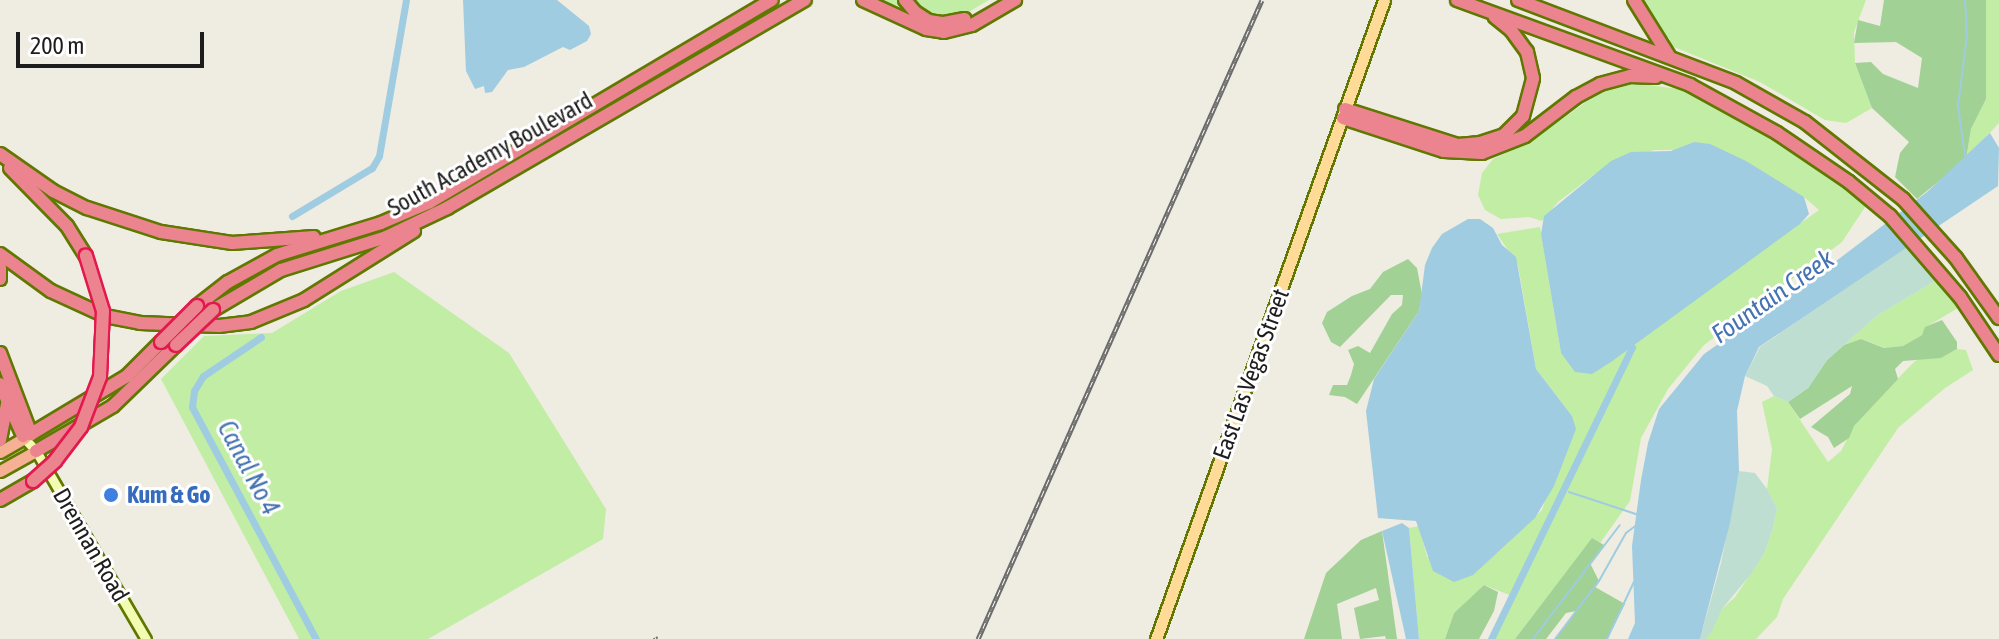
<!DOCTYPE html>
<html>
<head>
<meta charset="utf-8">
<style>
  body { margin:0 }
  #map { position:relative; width:1999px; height:639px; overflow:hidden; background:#efece2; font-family:"Asap Condensed",sans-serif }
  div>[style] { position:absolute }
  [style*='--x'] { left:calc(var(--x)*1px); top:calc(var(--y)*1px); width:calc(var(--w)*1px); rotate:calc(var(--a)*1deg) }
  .grass>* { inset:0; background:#c2eda4 }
  .forest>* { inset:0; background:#a1d194 }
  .wetland>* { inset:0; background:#beded2 }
  .water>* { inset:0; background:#9fcce0 }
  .stream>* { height:2px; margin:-1px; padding:0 1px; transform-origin:1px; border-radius:1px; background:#9fcce0 }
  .canal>* { height:7px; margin:-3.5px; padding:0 3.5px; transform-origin:3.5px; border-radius:3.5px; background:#9fcce0 }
  .roads { filter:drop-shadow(2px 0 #617800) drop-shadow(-2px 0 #617800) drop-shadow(0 2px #617800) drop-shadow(0 -2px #617800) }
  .secondary>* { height:9px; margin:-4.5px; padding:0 4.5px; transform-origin:4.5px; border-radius:4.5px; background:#f3fdb2 }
  .primary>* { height:11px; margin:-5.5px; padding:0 5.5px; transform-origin:5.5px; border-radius:5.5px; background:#ffdb97 }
  .trunk>* { height:11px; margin:-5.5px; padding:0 5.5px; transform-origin:5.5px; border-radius:5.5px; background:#f6b093 }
  .motorway>* { height:12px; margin:-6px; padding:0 6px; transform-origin:6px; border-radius:6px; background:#ec848f }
  .rail>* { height:5px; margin-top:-2.5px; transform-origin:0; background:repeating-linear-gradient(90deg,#fff 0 6px,#6b6b6b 0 12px); box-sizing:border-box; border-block:2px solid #6b6b6b }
  .bridges { filter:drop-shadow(2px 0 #e3194d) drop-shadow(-2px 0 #e3194d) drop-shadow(0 2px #e3194d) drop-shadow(0 -2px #e3194d) }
  .motorway-bridge>* { height:12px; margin:-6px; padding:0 6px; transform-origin:6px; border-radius:6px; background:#ec848f }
  .dots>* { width:22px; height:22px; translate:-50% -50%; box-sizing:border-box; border:4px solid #fff; border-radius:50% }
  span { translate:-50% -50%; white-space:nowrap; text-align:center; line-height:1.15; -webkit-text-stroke:6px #fff; paint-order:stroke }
  .street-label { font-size:24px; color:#1d1d1d }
  .shop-label { font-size:24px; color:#366cbe; font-weight:700 }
  .left { translate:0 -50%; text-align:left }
  .water-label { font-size:26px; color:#4472b2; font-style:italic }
  .scale { position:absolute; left:16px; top:32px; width:188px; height:36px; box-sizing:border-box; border:4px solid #1d1d1d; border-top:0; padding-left:10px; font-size:24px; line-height:28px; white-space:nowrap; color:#1d1d1d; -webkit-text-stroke:6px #fff; paint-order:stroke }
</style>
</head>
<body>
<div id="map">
  <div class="grass">
    <div style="clip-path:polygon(879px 0,989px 0,960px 17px,946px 20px)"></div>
    <div style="clip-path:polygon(1641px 0,1866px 0,1854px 32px,1855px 63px,1872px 108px,1846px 123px,1825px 120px,1760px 82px,1669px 45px,1670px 39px,1648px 21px)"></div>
    <div style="clip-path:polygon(1986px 0,1999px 0,1999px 123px,1966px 159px,1971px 129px,1986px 99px)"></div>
    <div style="clip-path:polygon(1633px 83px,1679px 89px,1721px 106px,1829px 172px,1867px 204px,1842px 242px,1704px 345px,1668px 389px,1641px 438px,1630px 501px,1600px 543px,1592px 539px,1515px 639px,1491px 639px,1512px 596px,1484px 585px,1454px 613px,1445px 639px,1419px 639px,1409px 528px,1419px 526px,1427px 557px,1497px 553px,1542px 510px,1572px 416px,1536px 369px,1518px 265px,1497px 234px,1540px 227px,1561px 353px,1740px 267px,1819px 210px,1804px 197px,1694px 142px,1675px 150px,1654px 150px,1595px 174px,1558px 202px,1542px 221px,1529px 217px,1501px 219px,1485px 210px,1478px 195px,1482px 173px,1493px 159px,1530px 142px,1586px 102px,1615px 86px)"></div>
    <div style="clip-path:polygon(394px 272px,509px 353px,606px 509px,603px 539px,428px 639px,299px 639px,161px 379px,204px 336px,272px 333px,341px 291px)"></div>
    <div style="clip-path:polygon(1935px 281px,1958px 308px,1926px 327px,1922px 335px,1903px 346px,1885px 348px,1861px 339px,1844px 345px,1878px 315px)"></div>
    <div style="clip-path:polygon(1957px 349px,1966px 350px,1973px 370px,1945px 388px,1898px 428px,1783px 599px,1777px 617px,1756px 639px,1706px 639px,1722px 609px,1735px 597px,1764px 554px,1773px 528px,1777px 508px,1767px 489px,1772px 449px,1762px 402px,1774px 396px,1788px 402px,1828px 462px,1841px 451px,1854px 426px,1867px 410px,1915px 361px,1925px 357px,1941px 358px)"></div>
  </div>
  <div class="forest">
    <div style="clip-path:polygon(1884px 0,1986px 0,1986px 99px,1971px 129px,1966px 159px,1917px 199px,1895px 177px,1900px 153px,1909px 142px,1872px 108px,1855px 63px,1871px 62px,1883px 74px,1918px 88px,1922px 58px,1896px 42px,1854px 43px,1858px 20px,1880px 26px)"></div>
    <div style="clip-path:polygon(1408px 259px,1417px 268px,1422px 294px,1419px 311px,1357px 404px,1345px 397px,1329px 395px,1333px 385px,1347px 385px,1351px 375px,1354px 364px,1348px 350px,1358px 346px,1370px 353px,1392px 314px,1402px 305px,1403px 295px,1391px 295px,1340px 347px,1331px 342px,1322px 323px,1327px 312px,1352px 296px,1370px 289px,1383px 272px)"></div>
    <div style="clip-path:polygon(1942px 320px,1957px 342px,1957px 349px,1941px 358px,1903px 361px,1895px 369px,1898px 379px,1854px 426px,1849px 438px,1834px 448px,1828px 437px,1811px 427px,1850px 394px,1852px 386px,1800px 419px,1788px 402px,1808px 388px,1827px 360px,1844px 345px,1861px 339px,1884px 348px,1903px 346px,1922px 335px,1925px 327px)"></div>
    <div style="clip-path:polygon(1382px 531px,1397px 639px,1386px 639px,1385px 636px,1360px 639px,1354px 608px,1379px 600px,1376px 588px,1337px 604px,1342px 639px,1304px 639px,1326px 573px,1361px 540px)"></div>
    <div style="clip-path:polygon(1592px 538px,1604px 545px,1590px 563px,1599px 581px,1595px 587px,1625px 604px,1607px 639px,1555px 639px,1576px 611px,1566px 613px,1546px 639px,1515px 639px)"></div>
    <div style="clip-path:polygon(1484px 585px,1498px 592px,1494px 611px,1479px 639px,1445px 639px,1454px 613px)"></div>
  </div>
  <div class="wetland">
    <div style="clip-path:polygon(1906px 246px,1935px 281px,1878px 315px,1827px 360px,1808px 388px,1788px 402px,1774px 396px,1767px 386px,1745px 376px,1760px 347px)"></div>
    <div style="clip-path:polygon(1739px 471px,1755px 473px,1767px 489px,1777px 508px,1773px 528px,1764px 554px,1751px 574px,1722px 609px,1712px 631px,1706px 639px,1700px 639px,1721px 563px)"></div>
  </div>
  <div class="water">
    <div style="clip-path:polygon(463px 0,557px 0,589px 26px,591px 34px,587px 41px,570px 50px,563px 47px,524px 67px,508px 70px,492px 92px,485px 93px,484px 86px,475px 89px,466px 71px)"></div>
    <div style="clip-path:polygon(1990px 133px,1999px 148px,1998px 186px,1759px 347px,1745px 376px,1737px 411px,1739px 471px,1730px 523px,1700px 639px,1628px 639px,1635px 623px,1632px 546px,1641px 480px,1648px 443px,1659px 409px,1704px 354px,1819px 274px,1927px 192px)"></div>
    <div style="clip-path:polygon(1694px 142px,1710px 144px,1746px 161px,1804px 197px,1809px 214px,1800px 224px,1611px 362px,1592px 374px,1575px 372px,1561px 353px,1541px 234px,1544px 216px,1611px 161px,1631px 152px,1671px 151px)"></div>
    <div style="clip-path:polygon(1468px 219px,1480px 219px,1493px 228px,1502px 245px,1516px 257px,1536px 369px,1572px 416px,1576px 429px,1554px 486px,1535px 518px,1473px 575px,1454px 582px,1433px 571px,1416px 521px,1378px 518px,1366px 411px,1374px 379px,1419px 311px,1425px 265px,1432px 248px,1442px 234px)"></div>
    <div style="clip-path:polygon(1402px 523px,1409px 528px,1419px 639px,1406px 639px,1382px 531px)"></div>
  </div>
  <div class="stream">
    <div style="--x:1965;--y:0;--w:34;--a:87"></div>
    <div style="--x:1967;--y:34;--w:73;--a:97.1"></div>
    <div style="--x:1958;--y:106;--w:50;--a:82"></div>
    <div style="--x:1569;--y:492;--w:71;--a:18.2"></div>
    <div style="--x:1533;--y:639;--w:143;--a:-52.7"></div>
    <div style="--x:1555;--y:639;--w:73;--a:-52.8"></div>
    <div style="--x:1599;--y:581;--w:55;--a:-60.6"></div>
    <div style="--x:1626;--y:533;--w:15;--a:-37"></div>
    <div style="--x:1607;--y:639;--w:63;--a:-64.7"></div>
  </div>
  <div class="canal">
    <div style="--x:292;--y:216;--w:93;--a:-31"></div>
    <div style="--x:372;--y:168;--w:14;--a:-60"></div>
    <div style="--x:379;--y:156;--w:158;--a:-80.2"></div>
    <div style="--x:261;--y:337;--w:70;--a:146.1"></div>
    <div style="--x:203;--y:376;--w:17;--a:121"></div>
    <div style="--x:194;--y:391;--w:16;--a:97"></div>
    <div style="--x:192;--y:407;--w:263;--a:61.9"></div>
    <div style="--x:1491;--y:639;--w:324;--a:-64.2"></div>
  </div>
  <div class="roads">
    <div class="secondary">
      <div style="--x:24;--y:438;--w:18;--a:47"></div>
      <div style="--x:36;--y:451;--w:218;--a:59.7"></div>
    </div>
    <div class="primary">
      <div style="--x:1156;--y:639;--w:678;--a:-70.36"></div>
    </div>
    <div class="trunk">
      <div style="--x:0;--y:452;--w:28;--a:-30"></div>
      <div style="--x:0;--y:471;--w:41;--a:-29.1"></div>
    </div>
    <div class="motorway">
      <div style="--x:863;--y:0;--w:69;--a:24.7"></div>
      <div style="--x:926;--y:29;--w:18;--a:9"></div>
      <div style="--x:944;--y:32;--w:29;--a:-14"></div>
      <div style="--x:972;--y:25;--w:50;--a:-30.2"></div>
      <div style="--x:905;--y:0;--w:16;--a:50"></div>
      <div style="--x:915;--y:12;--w:17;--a:33"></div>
      <div style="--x:929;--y:21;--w:15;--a:8"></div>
      <div style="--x:944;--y:23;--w:21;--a:-11"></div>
      <div style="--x:1457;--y:0;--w:248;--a:20"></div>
      <div style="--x:1690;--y:85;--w:99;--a:28.9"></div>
      <div style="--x:1777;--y:133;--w:87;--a:34.2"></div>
      <div style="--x:1849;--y:182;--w:53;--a:39.7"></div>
      <div style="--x:1890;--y:216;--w:107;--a:49.2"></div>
      <div style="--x:1960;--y:297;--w:70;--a:56.1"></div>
      <div style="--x:1518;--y:0;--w:233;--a:20.8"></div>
      <div style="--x:1736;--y:83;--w:79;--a:29.5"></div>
      <div style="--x:1805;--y:122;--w:125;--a:38.2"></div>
      <div style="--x:1903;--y:199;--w:79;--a:48.1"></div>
      <div style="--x:1956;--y:258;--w:74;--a:54.4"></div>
      <div style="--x:1634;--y:0;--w:66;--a:58"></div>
      <div style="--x:1345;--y:109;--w:119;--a:17.7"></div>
      <div style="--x:1458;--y:145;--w:22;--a:-5"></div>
      <div style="--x:1480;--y:143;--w:25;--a:-18"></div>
      <div style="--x:1504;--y:135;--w:27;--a:-45"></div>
      <div style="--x:1523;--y:116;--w:39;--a:-75"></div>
      <div style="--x:1533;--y:78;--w:27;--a:-103"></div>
      <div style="--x:1527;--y:52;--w:27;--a:-126"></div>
      <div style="--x:1511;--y:30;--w:21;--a:-141"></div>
      <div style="--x:1343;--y:118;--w:106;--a:18.1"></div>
      <div style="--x:1444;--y:151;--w:38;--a:3"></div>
      <div style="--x:1482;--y:153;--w:46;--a:-21.6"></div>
      <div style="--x:1525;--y:136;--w:64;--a:-37.4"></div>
      <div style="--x:1576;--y:97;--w:27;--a:-28"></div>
      <div style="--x:1600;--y:84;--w:31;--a:-15"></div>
      <div style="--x:1630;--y:76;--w:26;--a:2"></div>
      <div style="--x:0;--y:154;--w:65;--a:34.9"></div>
      <div style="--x:53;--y:191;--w:38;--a:27"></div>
      <div style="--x:87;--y:208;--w:78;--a:18"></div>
      <div style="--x:161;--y:232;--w:72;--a:8.8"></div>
      <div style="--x:232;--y:243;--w:82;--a:-4.2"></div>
      <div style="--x:10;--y:168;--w:81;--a:45.5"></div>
      <div style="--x:67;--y:226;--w:36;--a:58"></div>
      <div style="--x:0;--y:254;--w:63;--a:36"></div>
      <div style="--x:51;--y:291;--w:60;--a:24.8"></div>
      <div style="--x:105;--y:316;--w:36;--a:11"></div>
      <div style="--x:140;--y:323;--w:79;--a:2.2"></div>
      <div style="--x:219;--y:326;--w:32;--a:-7"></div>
      <div style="--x:251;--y:322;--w:57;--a:-22.5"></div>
      <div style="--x:304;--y:300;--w:130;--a:-32.1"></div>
      <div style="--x:0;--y:267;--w:12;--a:90"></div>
      <div style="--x:197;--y:306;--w:39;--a:-38"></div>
      <div style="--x:228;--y:282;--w:56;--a:-28.9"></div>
      <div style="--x:277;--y:255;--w:109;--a:-17.1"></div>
      <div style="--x:381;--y:223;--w:53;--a:-23.2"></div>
      <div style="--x:430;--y:202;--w:397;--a:-30.6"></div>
      <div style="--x:213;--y:310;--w:79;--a:-30.5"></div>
      <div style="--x:281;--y:270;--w:110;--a:-17.4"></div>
      <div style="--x:386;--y:237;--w:68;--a:-25.4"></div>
      <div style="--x:447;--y:208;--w:414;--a:-30.2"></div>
      <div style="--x:0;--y:353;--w:87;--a:69.1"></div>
      <div style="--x:31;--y:434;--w:112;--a:-31.1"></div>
      <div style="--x:127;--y:376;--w:48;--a:-45"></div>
      <div style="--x:0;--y:384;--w:57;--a:66.1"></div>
      <div style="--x:0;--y:440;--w:37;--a:-79"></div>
      <div style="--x:36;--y:451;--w:89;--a:-30.3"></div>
      <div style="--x:113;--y:406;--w:88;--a:-44.1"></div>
      <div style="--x:0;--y:500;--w:38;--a:-30"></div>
    </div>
  </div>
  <div class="rail">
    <div style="--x:655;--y:637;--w:2;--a:63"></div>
    <div style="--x:978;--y:639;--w:699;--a:-66.04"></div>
  </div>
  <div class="bridges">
    <div class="motorway-bridge">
      <div style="--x:161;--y:342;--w:51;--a:-45"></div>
      <div style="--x:176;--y:345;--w:51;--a:-43.4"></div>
      <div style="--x:33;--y:481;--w:30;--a:-42"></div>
      <div style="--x:55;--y:461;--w:43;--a:-52.6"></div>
      <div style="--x:81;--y:427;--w:53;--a:-69.2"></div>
      <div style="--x:100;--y:377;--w:66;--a:-87.4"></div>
      <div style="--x:103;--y:311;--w:58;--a:-107.2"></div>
    </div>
  </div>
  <div class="dots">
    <div style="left:111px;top:495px;background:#3f7fe0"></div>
  </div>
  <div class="street-label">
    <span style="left:490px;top:154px;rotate:-29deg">South Academy Boulevard</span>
    <span style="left:1251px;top:374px;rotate:-70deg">East Las Vegas Street</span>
    <span style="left:91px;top:545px;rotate:60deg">Drennan Road</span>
  </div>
  <div class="shop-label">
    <span class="left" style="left:127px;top:495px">Kum &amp; Go</span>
  </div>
  <div class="water-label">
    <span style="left:1773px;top:297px;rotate:-35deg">Fountain Creek</span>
    <span style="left:248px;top:468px;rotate:62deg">Canal No 4</span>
  </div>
  <div class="scale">200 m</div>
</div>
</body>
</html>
